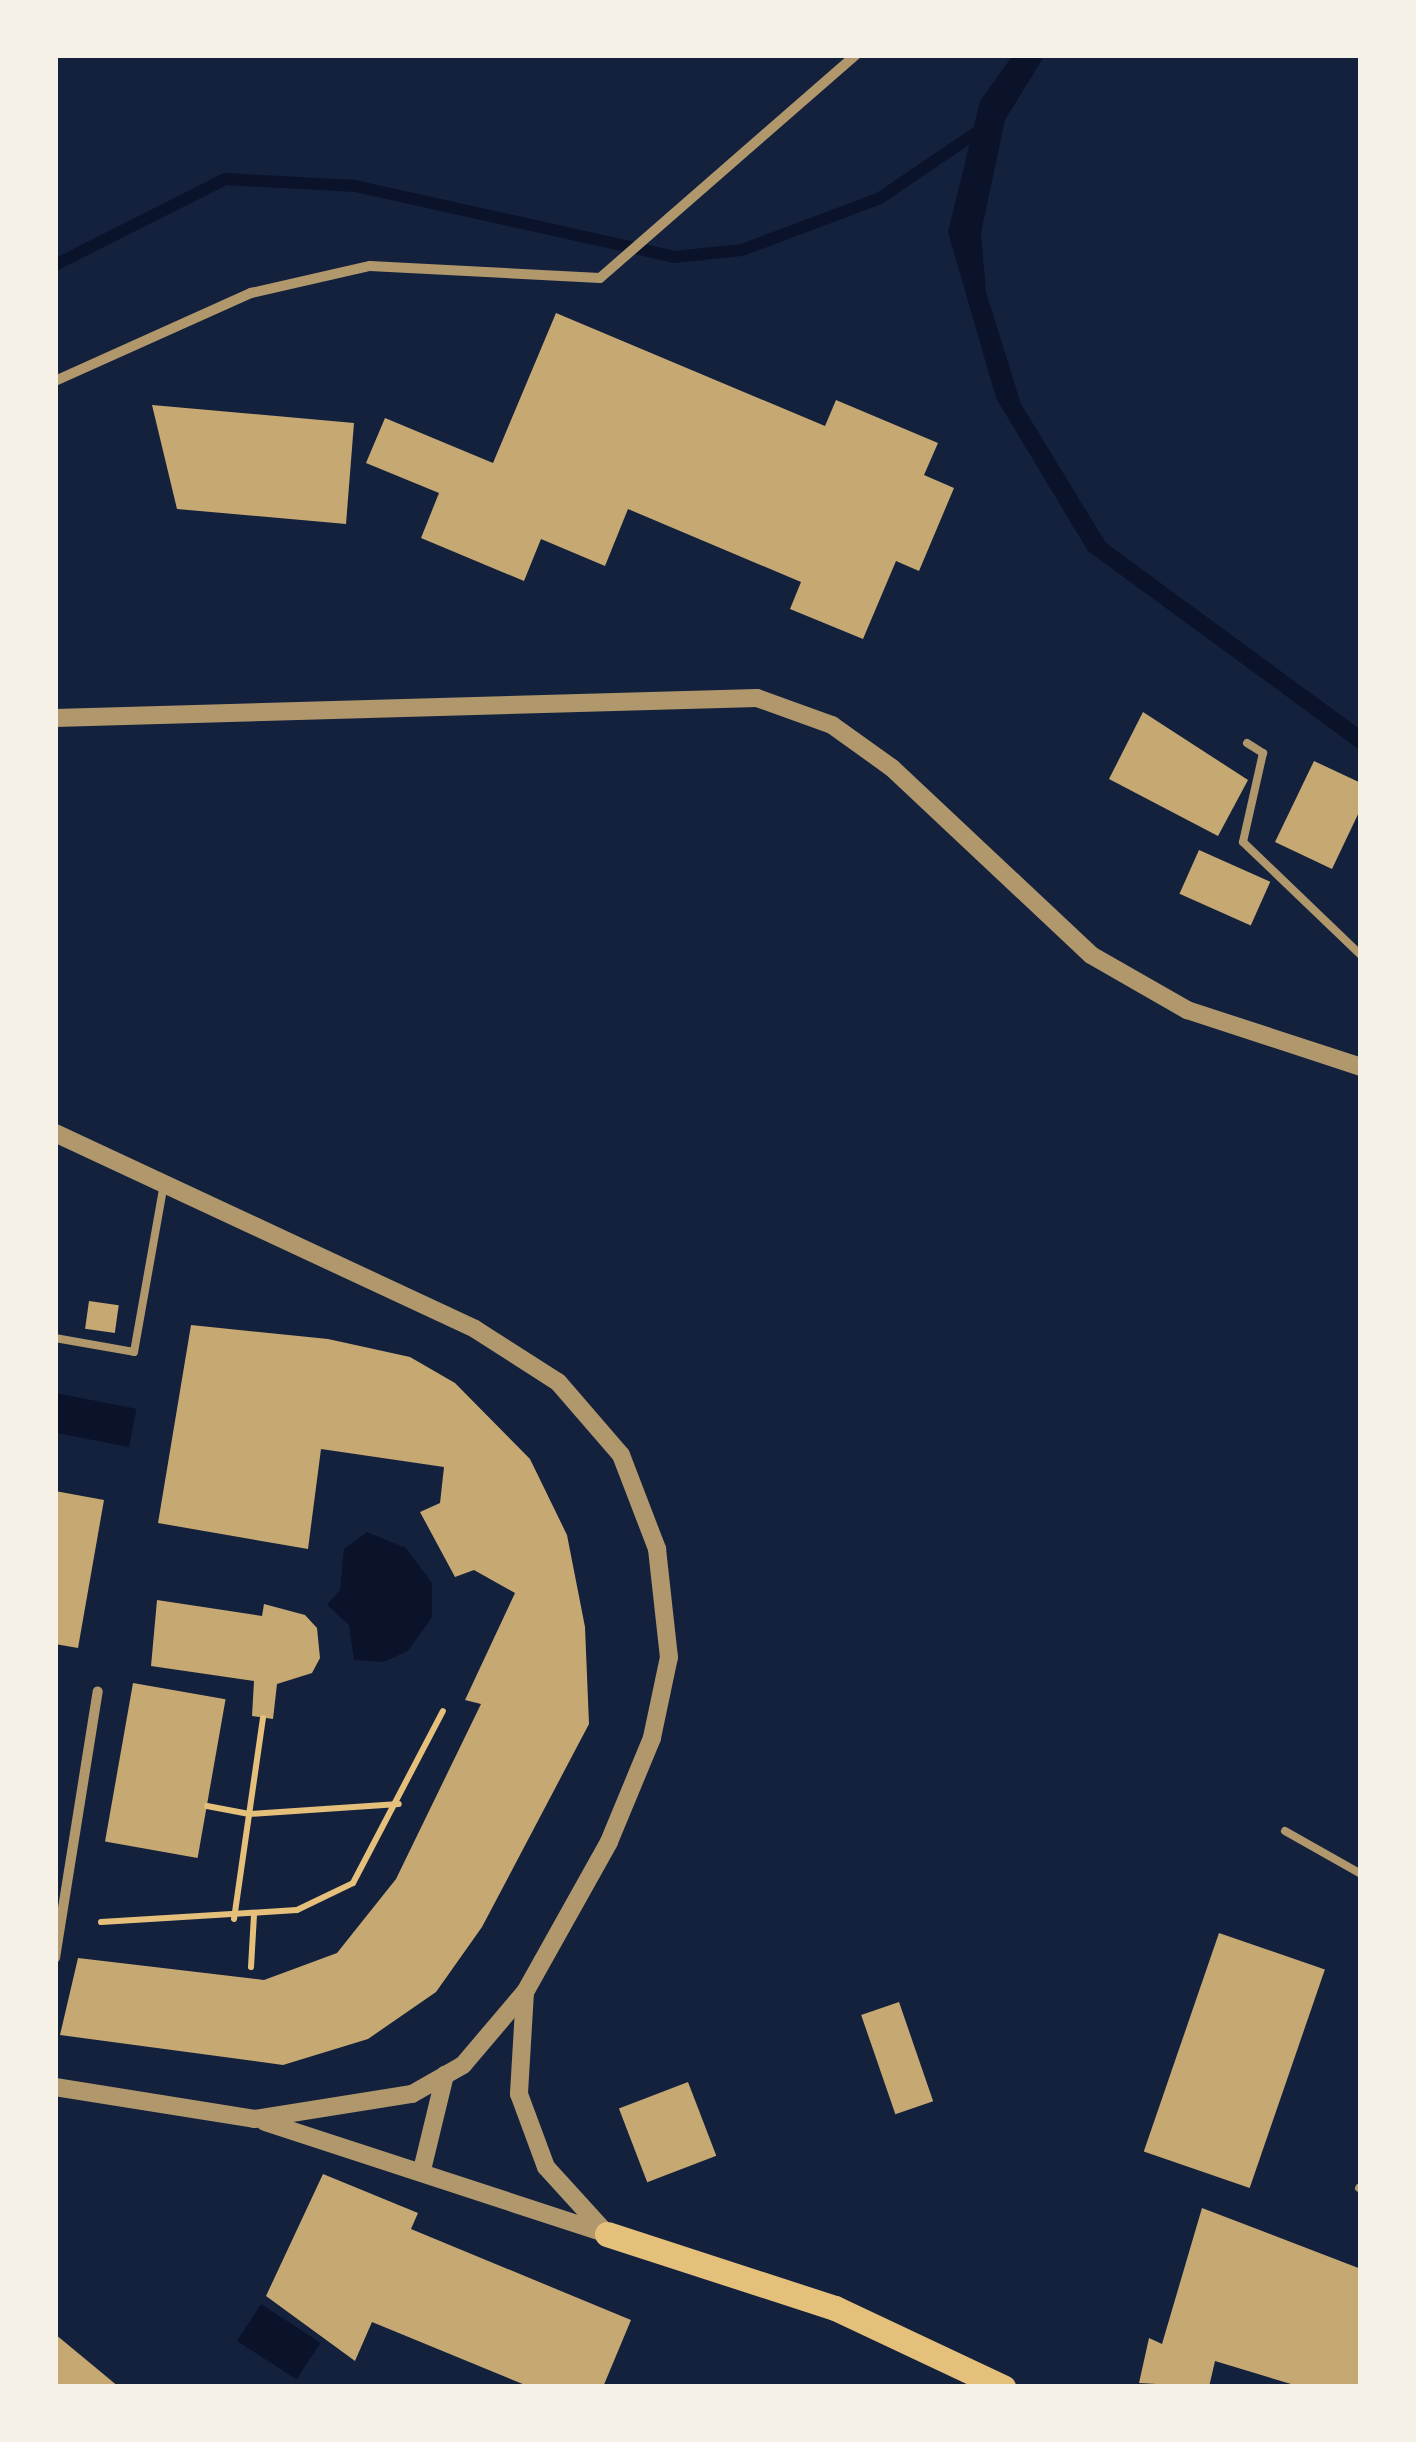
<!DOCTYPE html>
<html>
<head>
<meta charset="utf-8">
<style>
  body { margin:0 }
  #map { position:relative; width:1416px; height:2442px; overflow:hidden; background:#14213d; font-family:Raleway,sans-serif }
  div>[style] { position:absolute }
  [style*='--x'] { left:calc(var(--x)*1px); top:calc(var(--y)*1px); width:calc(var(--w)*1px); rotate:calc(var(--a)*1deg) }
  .water>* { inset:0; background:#0b132b; transform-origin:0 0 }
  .stream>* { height:12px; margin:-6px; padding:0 6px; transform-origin:6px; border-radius:6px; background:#0b132b }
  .building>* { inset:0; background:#c6a872; transform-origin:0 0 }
  .path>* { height:6px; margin:-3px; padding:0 3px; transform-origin:3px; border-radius:3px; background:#e5c07b }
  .service>* { height:8px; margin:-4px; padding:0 4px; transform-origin:4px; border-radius:4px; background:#b1986c }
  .minor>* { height:10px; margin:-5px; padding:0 5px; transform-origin:5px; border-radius:5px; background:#b1986c }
  .tertiary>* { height:18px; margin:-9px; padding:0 9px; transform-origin:9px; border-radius:9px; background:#b1986c }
  .primary>* { height:25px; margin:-12.5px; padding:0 12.5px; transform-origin:12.5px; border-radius:12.5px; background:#e5c07b }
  span { translate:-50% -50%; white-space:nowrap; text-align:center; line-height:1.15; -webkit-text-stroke:8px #f6f1e7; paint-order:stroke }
  .frame { position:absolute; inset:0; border:58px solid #f6f1e7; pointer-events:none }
</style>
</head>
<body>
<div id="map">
  <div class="water">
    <div style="clip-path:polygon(1013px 55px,1045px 55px,1005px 120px,981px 233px,986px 292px,1021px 404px,1106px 543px,1361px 730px,1361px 751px,1088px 551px,996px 398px,948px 232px,980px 101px)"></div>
    <div style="left:55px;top:1393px;width:83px;height:39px;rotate:11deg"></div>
    <div style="clip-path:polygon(367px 1532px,406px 1548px,432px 1583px,432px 1617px,408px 1651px,383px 1662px,354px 1660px,349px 1625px,327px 1605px,340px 1590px,344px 1549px)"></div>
    <div style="left:261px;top:2304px;width:71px;height:44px;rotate:33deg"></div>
  </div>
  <div class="stream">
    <div style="--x:55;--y:265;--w:191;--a:-26.8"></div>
    <div style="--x:225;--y:179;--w:130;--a:3.1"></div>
    <div style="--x:355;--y:186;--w:327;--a:12.5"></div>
    <div style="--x:674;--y:257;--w:68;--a:-5.9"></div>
    <div style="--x:742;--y:250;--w:147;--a:-20.6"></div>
    <div style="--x:880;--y:198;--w:125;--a:-34.2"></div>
  </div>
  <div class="building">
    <div style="clip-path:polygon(556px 313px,825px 426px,836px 400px,938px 443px,924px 475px,954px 488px,919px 571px,896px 561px,863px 639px,790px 609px,801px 582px,628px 509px,605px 566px,541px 539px,524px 581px,421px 538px,439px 493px,366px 463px,385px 418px,493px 463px)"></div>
    <div style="clip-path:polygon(152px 405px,354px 423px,346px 524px,177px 509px)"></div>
    <div style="clip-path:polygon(1143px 712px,1248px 780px,1218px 836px,1109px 779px)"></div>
    <div style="clip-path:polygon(1314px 761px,1361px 783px,1361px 808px,1332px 869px,1275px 842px)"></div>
    <div style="left:1199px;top:850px;width:78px;height:48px;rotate:24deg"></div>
    <div style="left:89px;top:1301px;width:30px;height:28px;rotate:8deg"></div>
    <div style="clip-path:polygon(191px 1325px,328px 1339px,410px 1357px,455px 1383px,530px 1459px,567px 1535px,585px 1627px,589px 1724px,482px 1927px,436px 1992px,368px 2039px,283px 2065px,60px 2035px,78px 1958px,264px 1980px,337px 1953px,396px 1879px,481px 1704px,465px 1700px,515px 1593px,474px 1570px,455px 1577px,420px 1512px,440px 1503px,444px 1467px,321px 1449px,308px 1549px,158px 1523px)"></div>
    <div style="clip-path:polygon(55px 1491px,104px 1500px,78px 1648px,55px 1644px)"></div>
    <div style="clip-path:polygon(157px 1600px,262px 1616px,264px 1604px,305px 1615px,317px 1628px,320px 1658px,312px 1673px,277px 1684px,273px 1719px,252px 1716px,254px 1681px,151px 1666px)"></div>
    <div style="left:133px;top:1683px;width:94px;height:161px;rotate:10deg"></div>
    <div style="left:1219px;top:1933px;width:112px;height:231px;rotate:19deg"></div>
    <div style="left:899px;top:2002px;width:105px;height:40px;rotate:71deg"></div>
    <div style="left:688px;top:2082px;width:79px;height:74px;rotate:69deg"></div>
    <div style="clip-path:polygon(323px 2174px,418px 2213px,411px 2229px,631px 2320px,603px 2387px,530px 2387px,372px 2322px,355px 2361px,266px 2296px)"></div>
    <div style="clip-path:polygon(1202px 2208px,1361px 2269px,1361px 2387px,1301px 2387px,1215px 2361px,1209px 2387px,1139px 2383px,1149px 2338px,1162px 2344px)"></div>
    <div style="clip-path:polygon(55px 2334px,119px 2387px,55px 2387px)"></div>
  </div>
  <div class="path">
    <div style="--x:207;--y:1806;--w:43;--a:10.8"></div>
    <div style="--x:249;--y:1814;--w:150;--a:-3.8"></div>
    <div style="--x:234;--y:1919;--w:203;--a:-81.8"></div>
    <div style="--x:101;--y:1922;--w:196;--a:-3.5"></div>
    <div style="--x:297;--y:1910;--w:62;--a:-25.7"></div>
    <div style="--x:353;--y:1883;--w:194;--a:-62.4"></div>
    <div style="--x:251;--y:1967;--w:52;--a:-86.7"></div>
  </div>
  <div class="service">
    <div style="--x:1247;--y:743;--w:19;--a:32"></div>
    <div style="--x:1263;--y:753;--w:91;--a:102.7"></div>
    <div style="--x:1243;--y:842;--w:163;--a:43.8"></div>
    <div style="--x:55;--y:1338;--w:80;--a:10"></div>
    <div style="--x:134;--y:1352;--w:171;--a:-79.9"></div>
    <div style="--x:1285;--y:1831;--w:87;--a:29.5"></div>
    <div style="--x:1359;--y:2188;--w:2;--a:27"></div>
  </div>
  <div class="minor">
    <div style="--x:55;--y:381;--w:215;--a:-24.2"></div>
    <div style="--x:251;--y:293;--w:122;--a:-12.8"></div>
    <div style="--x:370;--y:266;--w:230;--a:3"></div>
    <div style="--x:600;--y:278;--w:340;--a:-41.1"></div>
    <div style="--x:55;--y:1958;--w:270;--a:-80.9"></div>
  </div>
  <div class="tertiary">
    <div style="--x:55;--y:718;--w:702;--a:-1.63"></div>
    <div style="--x:757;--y:698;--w:80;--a:19.8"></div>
    <div style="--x:832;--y:725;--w:74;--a:35.6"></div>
    <div style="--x:892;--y:768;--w:273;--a:43.2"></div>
    <div style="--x:1091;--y:955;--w:111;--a:29.8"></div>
    <div style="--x:1187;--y:1010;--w:183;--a:18.1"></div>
    <div style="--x:55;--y:1133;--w:463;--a:25"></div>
    <div style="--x:475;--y:1329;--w:98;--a:32.6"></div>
    <div style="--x:558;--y:1382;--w:96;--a:49.2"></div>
    <div style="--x:621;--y:1455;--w:101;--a:69"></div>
    <div style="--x:657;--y:1549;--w:109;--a:83.7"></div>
    <div style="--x:669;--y:1657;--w:83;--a:101.9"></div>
    <div style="--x:652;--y:1738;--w:113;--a:112.5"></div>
    <div style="--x:609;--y:1842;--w:172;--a:119.2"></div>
    <div style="--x:525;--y:1992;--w:102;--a:93.4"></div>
    <div style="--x:519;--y:2094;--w:78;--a:69.7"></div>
    <div style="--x:546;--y:2167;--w:91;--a:47.7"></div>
    <div style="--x:55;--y:2087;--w:202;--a:9.1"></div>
    <div style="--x:254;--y:2119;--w:160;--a:-9"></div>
    <div style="--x:412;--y:2094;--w:59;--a:-29.6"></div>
    <div style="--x:463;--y:2065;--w:96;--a:-49.7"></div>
    <div style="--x:265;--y:2122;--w:358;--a:18.1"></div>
    <div style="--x:422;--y:2170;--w:98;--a:-76.4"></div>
  </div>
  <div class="primary">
    <div style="--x:607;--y:2234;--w:240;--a:18"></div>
    <div style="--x:835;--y:2308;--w:186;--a:25.2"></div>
  </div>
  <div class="frame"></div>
</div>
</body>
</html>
